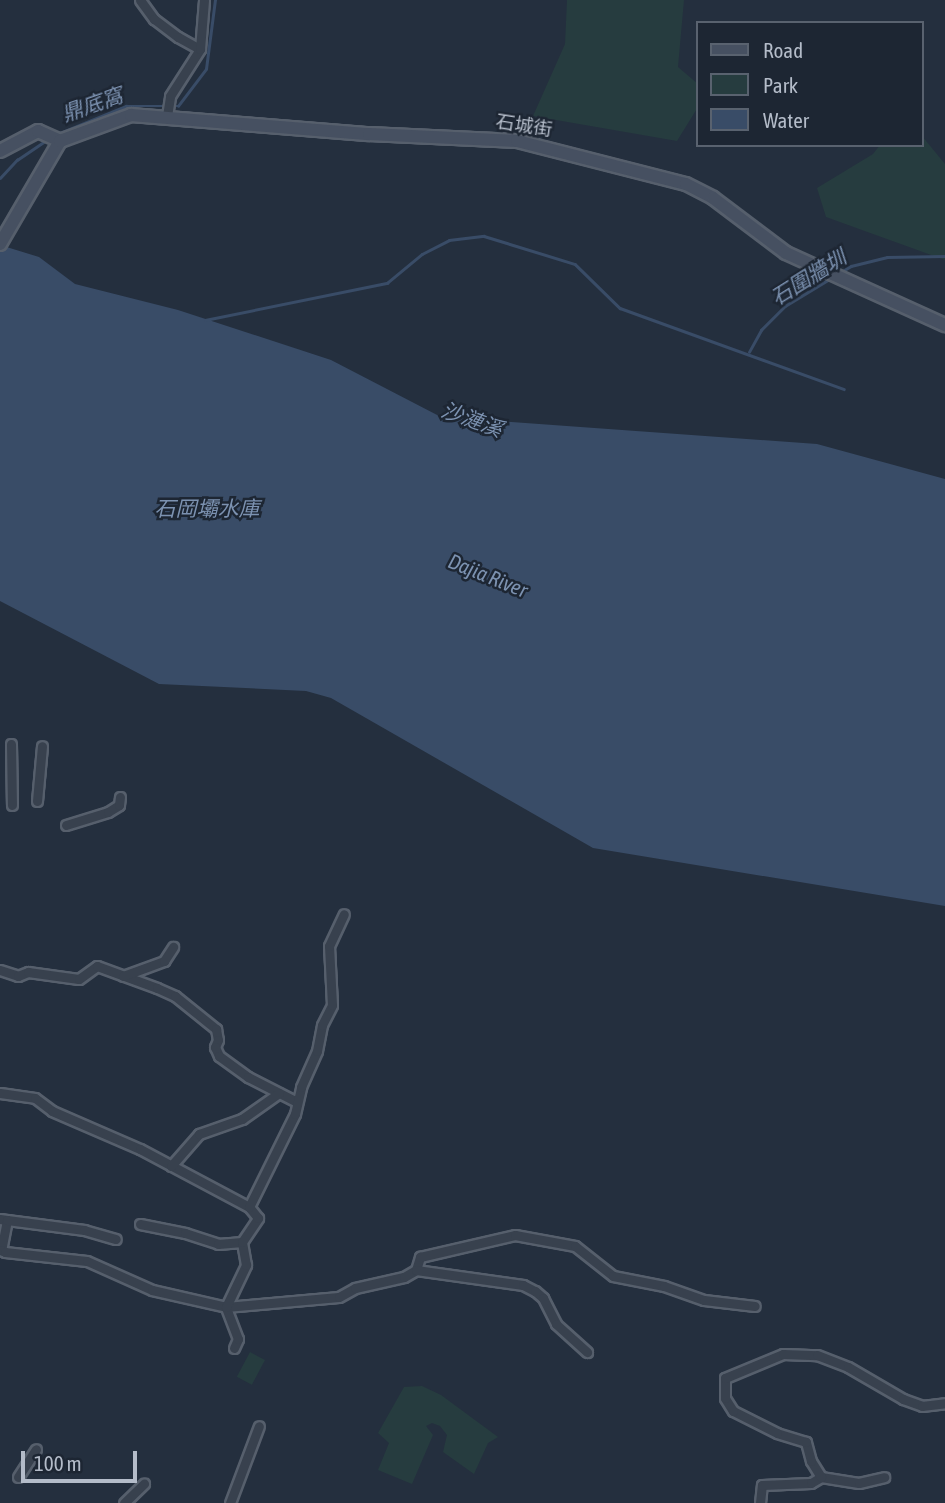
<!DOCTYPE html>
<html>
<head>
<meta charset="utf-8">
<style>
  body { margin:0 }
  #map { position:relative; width:945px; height:1503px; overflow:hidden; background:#242f3e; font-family:"Asap Condensed","Noto Sans TC",sans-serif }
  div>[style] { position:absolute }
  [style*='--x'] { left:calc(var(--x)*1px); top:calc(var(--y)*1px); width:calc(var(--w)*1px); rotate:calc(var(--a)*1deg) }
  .green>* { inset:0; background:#263c3f; transform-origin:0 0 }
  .water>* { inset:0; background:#394c67 }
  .stream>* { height:2.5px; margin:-1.25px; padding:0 1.25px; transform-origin:1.25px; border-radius:1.25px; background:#394c67 }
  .roads { filter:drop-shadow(2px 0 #565f6c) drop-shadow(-2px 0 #565f6c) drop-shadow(0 2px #565f6c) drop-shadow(0 -2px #565f6c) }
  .street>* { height:9px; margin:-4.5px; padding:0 4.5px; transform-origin:4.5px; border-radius:4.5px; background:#38414e }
  .secondary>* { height:12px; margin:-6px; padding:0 6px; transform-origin:6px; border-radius:6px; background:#465061 }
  span { translate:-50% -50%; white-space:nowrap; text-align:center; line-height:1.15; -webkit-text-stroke:5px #1d2633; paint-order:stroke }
  .street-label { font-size:19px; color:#b4bcc9 }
  .water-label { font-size:21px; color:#7c92b1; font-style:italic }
  .legend { position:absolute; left:696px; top:21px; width:228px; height:126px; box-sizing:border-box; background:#1d2633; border:2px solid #59626f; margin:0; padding:9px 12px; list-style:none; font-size:21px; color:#b4bcc9 }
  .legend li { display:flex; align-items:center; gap:14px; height:35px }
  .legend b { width:35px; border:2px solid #59626f }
  .scale { position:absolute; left:21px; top:1451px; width:116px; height:32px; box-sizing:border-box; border:4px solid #b4bcc9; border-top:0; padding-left:9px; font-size:21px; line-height:24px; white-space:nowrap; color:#b4bcc9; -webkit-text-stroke:5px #1d2633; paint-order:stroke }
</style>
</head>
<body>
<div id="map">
  <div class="green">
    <div style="clip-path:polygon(567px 0,684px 0,678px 67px,698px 84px,698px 107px,677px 141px,533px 116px,565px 44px)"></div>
    <div style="clip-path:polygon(922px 136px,945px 164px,945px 260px,826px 217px,817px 188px,873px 154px,880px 145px,922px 145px)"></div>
    <div style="left:250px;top:1352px;width:17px;height:28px;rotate:28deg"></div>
    <div style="clip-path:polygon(422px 1386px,441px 1395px,498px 1437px,488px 1443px,474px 1474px,443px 1452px,447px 1435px,440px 1426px,432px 1423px,426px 1426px,433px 1435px,412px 1484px,378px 1470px,389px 1443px,378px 1433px,404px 1387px)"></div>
  </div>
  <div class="water">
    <div style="clip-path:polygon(0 245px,39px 257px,75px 284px,178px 310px,331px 360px,441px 417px,817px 444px,945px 479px,945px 906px,593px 848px,331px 698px,306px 691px,159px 684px,0 601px)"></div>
  </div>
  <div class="stream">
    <div style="--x:171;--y:106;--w:7;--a:0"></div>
    <div style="--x:178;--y:106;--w:46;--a:-52.9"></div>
    <div style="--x:206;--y:69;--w:70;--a:-82.6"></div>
    <div style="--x:55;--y:135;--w:77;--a:-22.2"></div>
    <div style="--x:126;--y:106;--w:39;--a:0"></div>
    <div style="--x:0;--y:178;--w:25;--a:-47"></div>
    <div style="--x:17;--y:160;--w:36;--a:-34"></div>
    <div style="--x:839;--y:273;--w:14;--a:-30"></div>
    <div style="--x:851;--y:266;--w:37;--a:-14"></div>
    <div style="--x:887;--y:257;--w:58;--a:-1"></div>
    <div style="--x:205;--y:320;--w:186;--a:-11.5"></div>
    <div style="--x:387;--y:283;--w:45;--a:-39.6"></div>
    <div style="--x:422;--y:254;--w:30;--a:-27"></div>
    <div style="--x:449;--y:240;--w:35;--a:-7"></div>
    <div style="--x:484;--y:236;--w:95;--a:17.1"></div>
    <div style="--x:575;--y:264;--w:63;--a:44.4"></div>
    <div style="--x:620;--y:308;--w:238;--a:19.9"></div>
    <div style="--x:749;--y:352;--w:25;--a:-61"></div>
    <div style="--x:761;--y:330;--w:34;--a:-45"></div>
    <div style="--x:785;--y:306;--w:54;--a:-31.3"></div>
  </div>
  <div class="roads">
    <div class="street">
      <div style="--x:140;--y:0;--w:24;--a:54"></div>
      <div style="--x:154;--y:19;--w:30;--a:37"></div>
      <div style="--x:178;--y:37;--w:25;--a:29"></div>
      <div style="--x:167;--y:116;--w:20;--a:-81"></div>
      <div style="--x:170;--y:96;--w:56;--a:-57.4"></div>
      <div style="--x:200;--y:49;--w:49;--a:-85.3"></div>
      <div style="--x:11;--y:744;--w:61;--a:89.1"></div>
      <div style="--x:37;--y:801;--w:55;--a:-84.8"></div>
      <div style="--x:66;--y:825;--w:44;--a:-17.2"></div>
      <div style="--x:108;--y:812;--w:13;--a:-32"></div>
      <div style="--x:119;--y:805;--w:8;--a:-83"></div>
      <div style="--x:0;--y:970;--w:19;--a:18"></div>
      <div style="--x:18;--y:976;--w:11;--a:-22"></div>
      <div style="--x:28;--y:972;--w:51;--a:7.8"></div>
      <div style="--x:79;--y:979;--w:22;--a:-36"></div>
      <div style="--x:97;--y:966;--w:64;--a:20.1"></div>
      <div style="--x:157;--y:988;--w:20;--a:24"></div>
      <div style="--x:175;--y:996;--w:53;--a:38.8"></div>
      <div style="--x:216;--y:1029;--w:11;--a:80"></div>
      <div style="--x:218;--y:1040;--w:8;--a:113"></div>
      <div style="--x:215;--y:1047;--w:10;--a:66"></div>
      <div style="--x:219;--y:1056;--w:36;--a:36"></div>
      <div style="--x:248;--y:1077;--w:55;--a:27"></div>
      <div style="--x:123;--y:976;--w:44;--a:-20.1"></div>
      <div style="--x:164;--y:961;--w:17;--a:-57"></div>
      <div style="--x:0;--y:1093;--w:35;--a:8"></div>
      <div style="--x:35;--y:1098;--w:21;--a:37"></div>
      <div style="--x:52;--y:1111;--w:96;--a:23.4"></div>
      <div style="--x:140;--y:1149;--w:123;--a:28"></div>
      <div style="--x:171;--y:1166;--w:43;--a:-48.8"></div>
      <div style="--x:199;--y:1134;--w:46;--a:-19.2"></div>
      <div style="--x:242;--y:1119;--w:45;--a:-35.1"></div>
      <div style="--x:0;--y:1219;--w:7;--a:8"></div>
      <div style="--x:7;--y:1220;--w:31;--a:101"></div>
      <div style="--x:1;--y:1250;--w:4;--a:27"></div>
      <div style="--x:5;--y:1252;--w:82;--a:6.3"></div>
      <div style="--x:87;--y:1261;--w:71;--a:24"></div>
      <div style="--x:152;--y:1290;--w:76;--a:12.9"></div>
      <div style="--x:226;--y:1307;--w:113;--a:-5.1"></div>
      <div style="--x:339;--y:1297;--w:18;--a:-29"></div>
      <div style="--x:355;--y:1288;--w:50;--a:-12.7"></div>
      <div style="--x:404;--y:1277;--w:14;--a:-30"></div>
      <div style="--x:416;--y:1270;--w:14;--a:-73"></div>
      <div style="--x:420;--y:1257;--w:98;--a:-13"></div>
      <div style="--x:515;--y:1235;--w:61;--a:10.4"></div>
      <div style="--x:575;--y:1246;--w:48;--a:38.3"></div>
      <div style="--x:613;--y:1276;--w:52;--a:11.1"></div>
      <div style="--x:664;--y:1286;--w:42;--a:19.3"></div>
      <div style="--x:704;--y:1300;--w:51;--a:6.7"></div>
      <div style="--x:7;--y:1220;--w:78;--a:7.4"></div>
      <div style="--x:84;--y:1230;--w:33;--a:16"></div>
      <div style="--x:140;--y:1224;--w:46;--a:11.3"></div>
      <div style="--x:185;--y:1233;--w:35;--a:18"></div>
      <div style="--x:218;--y:1244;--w:24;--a:-5"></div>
      <div style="--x:416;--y:1270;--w:108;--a:8"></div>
      <div style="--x:523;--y:1285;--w:13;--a:27"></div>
      <div style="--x:535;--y:1291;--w:11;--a:41"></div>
      <div style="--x:543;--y:1298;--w:29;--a:63"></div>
      <div style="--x:556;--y:1324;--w:42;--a:42.1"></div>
      <div style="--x:234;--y:1348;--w:10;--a:-66"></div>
      <div style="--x:238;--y:1339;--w:34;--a:-111"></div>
      <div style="--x:226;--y:1307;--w:47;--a:-64.5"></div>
      <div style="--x:246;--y:1265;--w:23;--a:-100"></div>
      <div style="--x:242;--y:1242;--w:29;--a:-56"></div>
      <div style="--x:258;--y:1218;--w:14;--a:-129"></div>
      <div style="--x:249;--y:1207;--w:104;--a:-63.7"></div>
      <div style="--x:295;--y:1114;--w:28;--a:-77"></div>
      <div style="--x:301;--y:1087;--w:39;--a:-66"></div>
      <div style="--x:317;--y:1051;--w:26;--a:-79"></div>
      <div style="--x:322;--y:1025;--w:22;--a:-63"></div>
      <div style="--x:332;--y:1005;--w:59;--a:-92.9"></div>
      <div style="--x:329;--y:946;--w:35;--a:-65"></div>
      <div style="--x:18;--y:1477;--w:33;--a:-57"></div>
      <div style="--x:821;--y:1477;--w:38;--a:9"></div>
      <div style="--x:859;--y:1483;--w:26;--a:-13"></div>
      <div style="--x:124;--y:1503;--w:28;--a:-44"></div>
      <div style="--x:230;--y:1503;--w:82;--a:-69.4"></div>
      <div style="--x:760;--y:1503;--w:18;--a:-84"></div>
      <div style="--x:762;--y:1485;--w:49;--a:-2.3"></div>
      <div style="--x:811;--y:1483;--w:12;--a:-31"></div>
      <div style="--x:821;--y:1477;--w:19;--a:-122"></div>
      <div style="--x:811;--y:1461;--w:20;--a:-105"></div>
      <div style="--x:806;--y:1442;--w:30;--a:-163"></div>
      <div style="--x:777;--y:1433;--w:49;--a:-153.4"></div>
      <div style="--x:733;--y:1411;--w:15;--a:-122"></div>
      <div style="--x:725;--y:1398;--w:20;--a:-90"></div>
      <div style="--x:725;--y:1378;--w:63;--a:-22.5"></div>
      <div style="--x:783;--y:1354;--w:34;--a:2"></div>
      <div style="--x:817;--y:1355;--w:33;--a:21"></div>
      <div style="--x:848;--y:1367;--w:64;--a:30.2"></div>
      <div style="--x:903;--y:1399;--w:20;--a:20"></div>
      <div style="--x:922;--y:1406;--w:23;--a:-7"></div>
    </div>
    <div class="secondary">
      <div style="--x:0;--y:151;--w:43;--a:-27.8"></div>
      <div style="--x:38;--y:131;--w:24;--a:24"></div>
      <div style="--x:0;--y:244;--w:119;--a:-59.8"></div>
      <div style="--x:60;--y:141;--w:76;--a:-20.1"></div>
      <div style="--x:131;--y:115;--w:239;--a:4.6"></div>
      <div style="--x:369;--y:134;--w:148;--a:2.7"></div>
      <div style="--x:517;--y:141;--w:174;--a:14.3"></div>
      <div style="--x:686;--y:184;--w:30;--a:27"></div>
      <div style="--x:713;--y:198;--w:91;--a:37"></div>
      <div style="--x:786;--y:253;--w:175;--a:24.4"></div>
    </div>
  </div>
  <div class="street-label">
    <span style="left:524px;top:126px;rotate:9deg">石城街</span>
  </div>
  <div class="water-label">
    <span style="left:92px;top:104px;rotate:-19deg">鼎底窩</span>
    <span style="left:808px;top:277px;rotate:-32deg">石圍牆圳</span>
    <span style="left:472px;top:419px;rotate:20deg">沙漣溪</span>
    <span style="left:207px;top:508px">石岡壩水庫</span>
    <span style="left:488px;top:575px;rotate:22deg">Dajia River</span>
  </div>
  <ul class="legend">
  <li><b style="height:9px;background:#465061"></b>Road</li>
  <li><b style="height:19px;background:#263c3f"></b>Park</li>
  <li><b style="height:19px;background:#394c67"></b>Water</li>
  </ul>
  <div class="scale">100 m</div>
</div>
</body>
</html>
